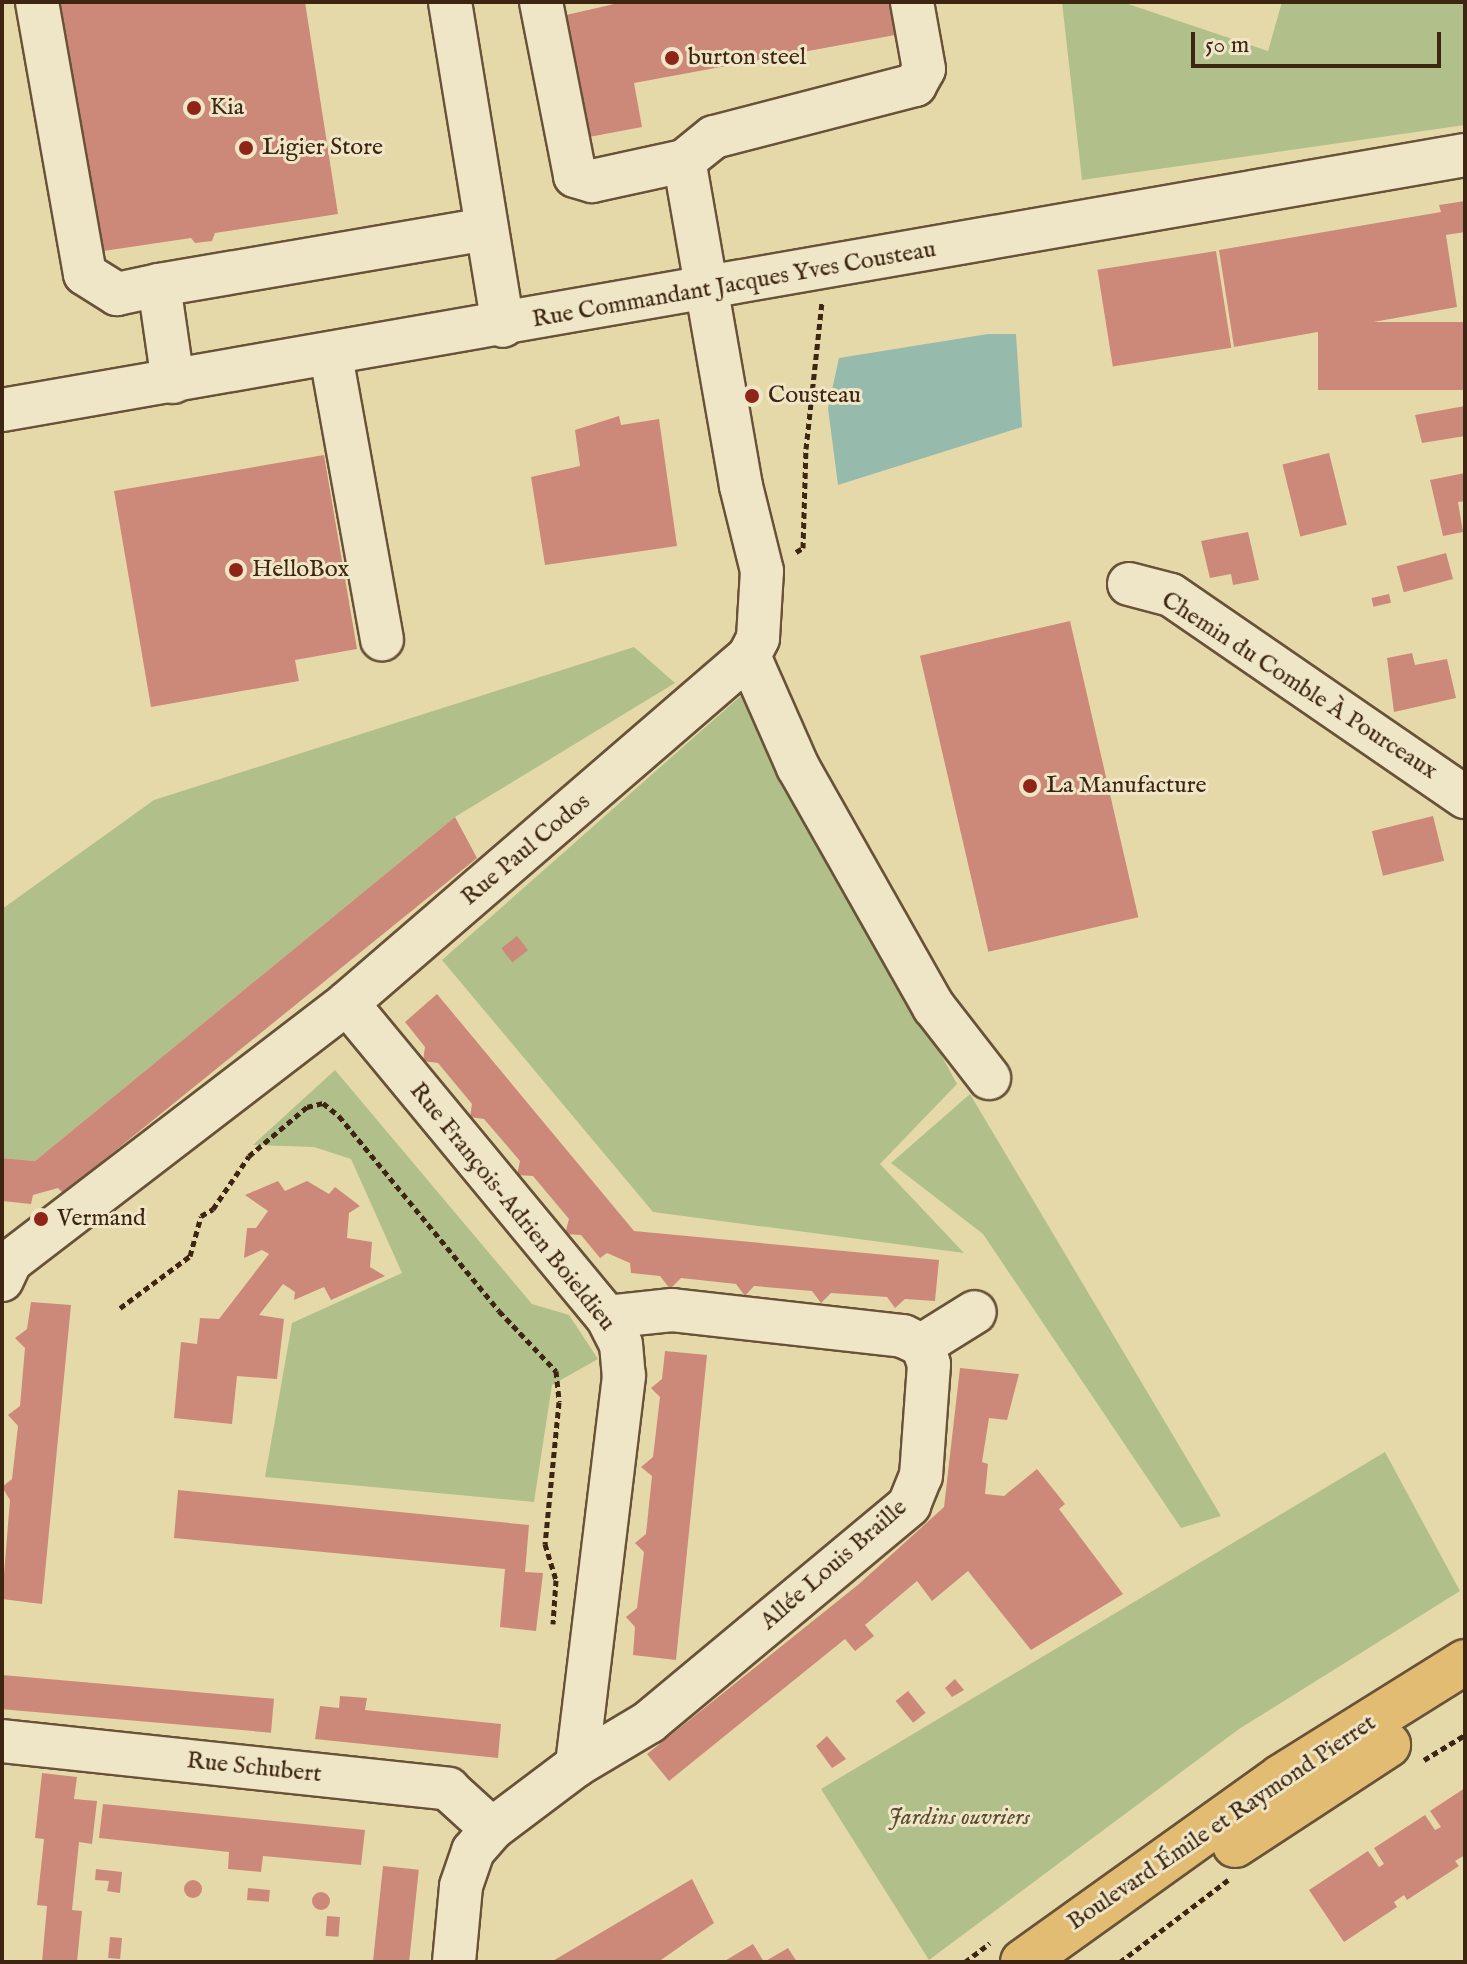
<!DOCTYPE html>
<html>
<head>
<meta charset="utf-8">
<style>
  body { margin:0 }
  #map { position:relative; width:1467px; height:1964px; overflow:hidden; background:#e6d9a9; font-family:"IM FELL English",serif }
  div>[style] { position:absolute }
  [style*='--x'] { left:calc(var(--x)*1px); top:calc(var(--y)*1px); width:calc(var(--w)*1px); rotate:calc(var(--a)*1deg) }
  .green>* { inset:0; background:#b1c08b }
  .water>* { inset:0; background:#96baab }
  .building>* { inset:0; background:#cc8979; transform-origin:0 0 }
  .round { border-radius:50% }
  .path>* { height:5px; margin-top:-2.5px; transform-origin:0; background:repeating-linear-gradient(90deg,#3e2512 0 6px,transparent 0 10px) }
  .roads { filter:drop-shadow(2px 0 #685238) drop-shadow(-2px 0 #685238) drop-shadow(0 2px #685238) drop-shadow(0 -2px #685238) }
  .minor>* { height:42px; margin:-21px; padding:0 21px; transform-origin:21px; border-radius:21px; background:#efe6c7 }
  .major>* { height:44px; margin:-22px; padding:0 22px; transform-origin:22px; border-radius:22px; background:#e3bc74 }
  .dots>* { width:22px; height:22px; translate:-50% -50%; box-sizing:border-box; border:4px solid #efe6c7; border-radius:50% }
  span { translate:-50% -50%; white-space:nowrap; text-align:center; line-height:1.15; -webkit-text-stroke:6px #efe6c7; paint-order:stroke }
  .poi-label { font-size:24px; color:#3e2512 }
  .left { translate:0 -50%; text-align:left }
  .street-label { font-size:24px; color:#3e2512 }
  .park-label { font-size:24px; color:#5b4c30; font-style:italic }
  .frame { position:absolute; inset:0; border:4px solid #3e2512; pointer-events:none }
  .scale { position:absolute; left:1191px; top:32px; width:250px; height:36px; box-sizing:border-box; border:4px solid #3e2512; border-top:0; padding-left:10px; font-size:24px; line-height:28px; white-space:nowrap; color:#3e2512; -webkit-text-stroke:6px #efe6c7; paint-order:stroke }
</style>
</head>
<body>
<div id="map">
  <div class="green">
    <div style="clip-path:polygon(1062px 2px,1122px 2px,1268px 51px,1282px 2px,1465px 2px,1465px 125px,1082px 180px)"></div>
    <div style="clip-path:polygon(634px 647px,675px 683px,455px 817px,35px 1161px,2px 1158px,2px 909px,154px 800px)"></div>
    <div style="clip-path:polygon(744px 693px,957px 1084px,880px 1164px,964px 1253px,653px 1212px,442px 960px)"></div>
    <div style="clip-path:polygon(335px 1070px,532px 1304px,569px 1315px,598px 1359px,552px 1385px,534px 1502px,265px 1477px,292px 1323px,402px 1273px,351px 1159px,314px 1147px,253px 1145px)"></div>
    <div style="clip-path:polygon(970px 1094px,1221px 1516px,1181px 1528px,983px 1234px,891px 1163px)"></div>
    <div style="clip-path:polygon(1385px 1452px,1460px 1591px,1239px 1729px,929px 1960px,821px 1789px)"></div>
  </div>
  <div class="water">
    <div style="clip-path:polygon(988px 334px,1016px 334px,1022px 427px,838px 485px,828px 408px,839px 358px)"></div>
  </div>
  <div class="building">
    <div style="clip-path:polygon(50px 2px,305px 2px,338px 214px,215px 233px,212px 241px,195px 243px,191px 238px,90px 253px)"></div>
    <div style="clip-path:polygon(623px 2px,901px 2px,906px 33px,634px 83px,642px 127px,589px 137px,566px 15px)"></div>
    <div style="clip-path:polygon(1465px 201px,1465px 232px,1446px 235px,1457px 307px,1234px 347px,1219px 250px,1441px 212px,1439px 205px)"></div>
    <div style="left:1216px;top:251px;width:98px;height:120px;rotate:81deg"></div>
    <div style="left:1465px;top:322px;width:68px;height:147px;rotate:90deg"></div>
    <div style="clip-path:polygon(1465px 406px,1465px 436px,1422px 443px,1415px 415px)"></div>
    <div style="clip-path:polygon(619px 416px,621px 425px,659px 419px,677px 546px,545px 565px,531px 477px,580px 466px,575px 430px)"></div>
    <div style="left:1329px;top:453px;width:74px;height:48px;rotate:76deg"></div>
    <div style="clip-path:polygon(324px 455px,357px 649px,295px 660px,299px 681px,151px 707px,114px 491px)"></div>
    <div style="clip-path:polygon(1465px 473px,1465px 501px,1458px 502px,1463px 532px,1443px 536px,1430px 480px)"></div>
    <div style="clip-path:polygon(1248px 532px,1259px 580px,1233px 585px,1231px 574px,1210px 578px,1201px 541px)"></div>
    <div style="left:1446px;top:553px;width:27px;height:51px;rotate:75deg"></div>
    <div style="left:1389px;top:594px;width:9px;height:18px;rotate:77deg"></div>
    <div style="left:1070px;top:621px;width:304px;height:154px;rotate:77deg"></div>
    <div style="clip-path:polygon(1412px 653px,1415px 665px,1447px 659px,1456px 698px,1394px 712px,1387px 658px)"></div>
    <div style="left:1433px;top:816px;width:46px;height:63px;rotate:76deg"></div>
    <div style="clip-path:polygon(455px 817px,477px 858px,63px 1193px,58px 1188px,33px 1195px,31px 1204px,2px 1201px,2px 1158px,35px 1161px)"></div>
    <div style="left:517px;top:936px;width:18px;height:20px;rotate:52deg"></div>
    <div style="clip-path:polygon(437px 994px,634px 1231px,939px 1260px,935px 1301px,905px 1299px,895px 1308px,887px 1297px,831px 1293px,821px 1303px,812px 1291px,754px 1286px,745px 1296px,736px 1284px,681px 1278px,670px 1289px,660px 1276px,631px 1273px,630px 1263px,607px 1253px,600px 1258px,581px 1235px,565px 1234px,569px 1219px,533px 1176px,517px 1175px,520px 1161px,484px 1119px,470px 1117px,472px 1104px,438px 1063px,423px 1061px,425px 1047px,405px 1022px)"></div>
    <div style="clip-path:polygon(278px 1181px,285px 1191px,307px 1181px,329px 1194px,335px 1187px,360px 1206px,349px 1213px,347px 1238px,372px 1242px,370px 1267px,385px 1276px,331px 1300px,324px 1287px,294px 1300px,295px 1292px,283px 1284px,259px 1315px,284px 1319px,277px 1379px,237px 1376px,232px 1424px,174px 1418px,181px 1342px,197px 1344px,200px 1318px,219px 1319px,269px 1254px,262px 1250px,244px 1258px,247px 1228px,256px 1228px,268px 1211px,245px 1195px)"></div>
    <div style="clip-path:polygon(31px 1302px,71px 1305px,42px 1604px,2px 1599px,10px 1500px,2px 1487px,12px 1479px,18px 1426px,8px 1415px,20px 1406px,25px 1348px,15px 1338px,27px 1329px)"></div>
    <div style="clip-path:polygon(665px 1351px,707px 1355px,676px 1660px,633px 1655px,635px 1627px,626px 1617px,637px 1608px,644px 1552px,635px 1543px,646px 1534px,652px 1476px,641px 1467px,653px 1457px,660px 1397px,651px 1388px,662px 1379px)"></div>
    <div style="clip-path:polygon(960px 1368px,1019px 1374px,1007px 1420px,989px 1418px,982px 1462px,988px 1464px,985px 1494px,1004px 1496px,1037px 1469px,1065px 1504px,1059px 1509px,1123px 1594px,1031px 1650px,968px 1571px,932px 1601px,917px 1581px,865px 1625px,874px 1636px,855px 1651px,845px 1639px,669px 1781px,647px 1754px,859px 1584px,944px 1507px)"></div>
    <div style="clip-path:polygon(178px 1490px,529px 1525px,525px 1572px,543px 1573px,536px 1631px,500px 1627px,505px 1569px,174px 1538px)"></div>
    <div style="left:2px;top:1675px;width:273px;height:34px;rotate:5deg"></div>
    <div style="clip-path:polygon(955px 1679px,964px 1690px,952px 1697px,945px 1688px)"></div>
    <div style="left:908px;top:1691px;width:28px;height:16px;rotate:51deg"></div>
    <div style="clip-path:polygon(340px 1696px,367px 1698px,365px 1710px,501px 1724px,498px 1758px,315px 1739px,320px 1706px,339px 1708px)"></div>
    <div style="clip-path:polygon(827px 1736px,846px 1759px,832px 1768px,816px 1746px)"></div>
    <div style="clip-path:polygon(42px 1773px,77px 1777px,74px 1799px,97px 1801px,92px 1844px,79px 1842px,72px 1910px,82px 1911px,77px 1962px,42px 1962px,47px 1906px,37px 1905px,44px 1839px,35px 1838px)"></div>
    <div style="clip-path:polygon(1465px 1788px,1465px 1855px,1455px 1861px,1459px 1866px,1407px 1900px,1404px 1895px,1394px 1902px,1397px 1907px,1344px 1942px,1309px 1890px,1368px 1851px,1379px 1867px,1384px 1864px,1374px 1848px,1425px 1815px,1435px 1830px,1441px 1827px,1430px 1811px)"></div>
    <div style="clip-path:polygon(103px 1804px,365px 1830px,361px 1865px,263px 1856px,261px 1872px,228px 1869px,229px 1852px,99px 1838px)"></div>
    <div style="left:383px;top:1866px;width:36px;height:96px;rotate:6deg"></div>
    <div style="clip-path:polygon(96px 1869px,122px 1872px,120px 1893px,107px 1891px,109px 1881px,95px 1880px)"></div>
    <div style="clip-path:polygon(692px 1879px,714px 1923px,658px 1962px,551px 1962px)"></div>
    <div class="round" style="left:184px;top:1880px;width:18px;height:18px"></div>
    <div style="left:248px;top:1888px;width:22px;height:12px;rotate:5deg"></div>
    <div class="round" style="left:312px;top:1892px;width:18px;height:18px"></div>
    <div style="left:327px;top:1916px;width:13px;height:20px;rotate:4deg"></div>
    <div style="left:110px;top:1937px;width:12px;height:21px;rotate:5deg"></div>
    <div style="clip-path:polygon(753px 1944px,764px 1962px,788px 1948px,797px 1962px,723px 1962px)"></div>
  </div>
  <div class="path">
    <div style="--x:796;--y:552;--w:8;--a:-30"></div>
    <div style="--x:803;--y:548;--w:99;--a:-88.3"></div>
    <div style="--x:806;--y:449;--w:148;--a:-83.8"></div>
    <div style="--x:120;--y:1308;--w:87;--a:-36.6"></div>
    <div style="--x:190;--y:1256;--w:41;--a:-74.6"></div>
    <div style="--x:201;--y:1216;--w:14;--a:-30"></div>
    <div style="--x:213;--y:1209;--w:64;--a:-55.8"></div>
    <div style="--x:249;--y:1156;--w:76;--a:-40.2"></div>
    <div style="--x:307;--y:1107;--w:16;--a:-14"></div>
    <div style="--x:323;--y:1103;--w:21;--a:39"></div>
    <div style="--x:339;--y:1116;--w:252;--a:50.6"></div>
    <div style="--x:499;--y:1311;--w:83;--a:46.5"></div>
    <div style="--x:556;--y:1371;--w:31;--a:84"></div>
    <div style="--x:559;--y:1402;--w:143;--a:95.6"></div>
    <div style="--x:545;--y:1544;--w:38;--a:73"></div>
    <div style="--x:556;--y:1580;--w:44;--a:93.9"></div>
    <div style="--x:1424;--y:1760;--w:48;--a:-31.4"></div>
    <div style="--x:965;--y:1962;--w:31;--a:-37"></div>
    <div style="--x:1120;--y:1962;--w:136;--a:-37.2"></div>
  </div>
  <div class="roads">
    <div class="minor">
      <div style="--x:37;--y:2;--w:276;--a:80"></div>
      <div style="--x:85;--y:274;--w:38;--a:32"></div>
      <div style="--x:117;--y:294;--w:43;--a:-12.1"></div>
      <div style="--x:450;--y:2;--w:328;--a:80.7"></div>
      <div style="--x:541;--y:2;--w:177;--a:78.9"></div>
      <div style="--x:575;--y:176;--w:18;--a:16"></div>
      <div style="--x:592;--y:181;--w:94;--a:-12.3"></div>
      <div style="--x:331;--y:356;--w:288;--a:79.8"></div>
      <div style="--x:173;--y:382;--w:98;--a:-98.2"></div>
      <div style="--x:159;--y:285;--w:332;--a:-9.7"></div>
      <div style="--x:2;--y:410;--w:1485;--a:-9.89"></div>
      <div style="--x:1129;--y:584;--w:43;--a:14.7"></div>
      <div style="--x:1171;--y:595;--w:357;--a:34.5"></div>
      <div style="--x:749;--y:656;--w:121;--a:66.2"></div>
      <div style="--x:798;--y:767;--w:276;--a:60.5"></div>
      <div style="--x:934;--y:1007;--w:90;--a:52.2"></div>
      <div style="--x:347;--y:1003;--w:408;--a:50.4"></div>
      <div style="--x:607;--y:1317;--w:30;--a:63"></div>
      <div style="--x:621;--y:1344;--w:32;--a:85"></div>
      <div style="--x:624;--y:1376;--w:392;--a:96.9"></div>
      <div style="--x:2;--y:1280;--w:21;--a:-65"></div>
      <div style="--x:11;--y:1261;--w:424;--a:-37.5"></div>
      <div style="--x:347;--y:1003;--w:531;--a:-40.8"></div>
      <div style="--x:749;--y:656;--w:20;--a:-63"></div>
      <div style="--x:758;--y:638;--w:67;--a:-86.6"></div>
      <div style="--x:762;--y:571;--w:88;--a:-103.9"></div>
      <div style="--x:741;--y:486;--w:330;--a:-99.9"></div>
      <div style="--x:684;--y:161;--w:38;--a:-39"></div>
      <div style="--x:714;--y:137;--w:208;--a:-14.5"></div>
      <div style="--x:915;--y:85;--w:18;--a:-61"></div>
      <div style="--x:924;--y:69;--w:68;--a:-100.2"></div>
      <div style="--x:922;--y:1345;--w:62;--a:-31.9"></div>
      <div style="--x:2;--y:1741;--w:449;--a:6.1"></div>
      <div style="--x:448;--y:1789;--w:59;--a:42.3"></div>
      <div style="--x:454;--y:1962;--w:76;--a:-84.7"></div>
      <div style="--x:461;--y:1886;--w:37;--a:-71"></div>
      <div style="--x:473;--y:1851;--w:29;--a:-49"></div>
      <div style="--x:492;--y:1829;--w:106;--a:-37"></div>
      <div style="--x:577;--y:1765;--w:84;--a:-30.8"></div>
      <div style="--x:649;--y:1722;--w:339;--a:-39.8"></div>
      <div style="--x:909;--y:1505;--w:31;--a:-68"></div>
      <div style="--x:921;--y:1476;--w:112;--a:-85.9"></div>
      <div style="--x:929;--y:1364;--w:20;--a:-110"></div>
      <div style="--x:922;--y:1345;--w:21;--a:-155"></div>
      <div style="--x:903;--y:1336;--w:232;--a:-173.6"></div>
      <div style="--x:672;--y:1310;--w:65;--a:173.9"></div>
    </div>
    <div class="major">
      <div style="--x:1235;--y:1845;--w:183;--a:-33.2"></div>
      <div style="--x:1023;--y:1962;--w:317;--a:-35.6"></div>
      <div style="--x:1281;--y:1777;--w:217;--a:-32"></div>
    </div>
  </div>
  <div class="dots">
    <div style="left:672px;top:58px;background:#8f2418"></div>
    <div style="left:194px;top:108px;background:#8f2418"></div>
    <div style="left:246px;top:148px;background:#8f2418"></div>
    <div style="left:752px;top:396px;background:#8f2418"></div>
    <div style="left:236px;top:570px;background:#8f2418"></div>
    <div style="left:1030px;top:786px;background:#8f2418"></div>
    <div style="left:41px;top:1219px;background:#8f2418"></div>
  </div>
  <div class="poi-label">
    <span class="left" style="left:688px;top:58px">burton steel</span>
    <span class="left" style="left:210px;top:108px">Kia</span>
    <span class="left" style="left:262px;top:148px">Ligier Store</span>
    <span class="left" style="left:768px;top:396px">Cousteau</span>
    <span class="left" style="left:252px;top:570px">HelloBox</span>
    <span class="left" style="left:1046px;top:786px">La Manufacture</span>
    <span class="left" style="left:57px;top:1219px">Vermand</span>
  </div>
  <div class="street-label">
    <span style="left:734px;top:285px;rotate:-10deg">Rue Commandant Jacques Yves Cousteau</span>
    <span style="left:1299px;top:686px;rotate:33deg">Chemin du Comble À Pourceaux</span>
    <span style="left:526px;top:850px;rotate:-40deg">Rue Paul Codos</span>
    <span style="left:512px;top:1207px;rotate:51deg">Rue François-Adrien Boieldieu</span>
    <span style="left:834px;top:1565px;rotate:-41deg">Allée Louis Braille</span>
    <span style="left:254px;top:1768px;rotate:6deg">Rue Schubert</span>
    <span style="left:1222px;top:1823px;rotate:-34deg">Boulevard Émile et Raymond Pierret</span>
  </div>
  <div class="park-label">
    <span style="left:959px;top:1818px">Jardins ouvriers</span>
  </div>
  <div class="frame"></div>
  <div class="scale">50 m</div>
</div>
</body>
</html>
